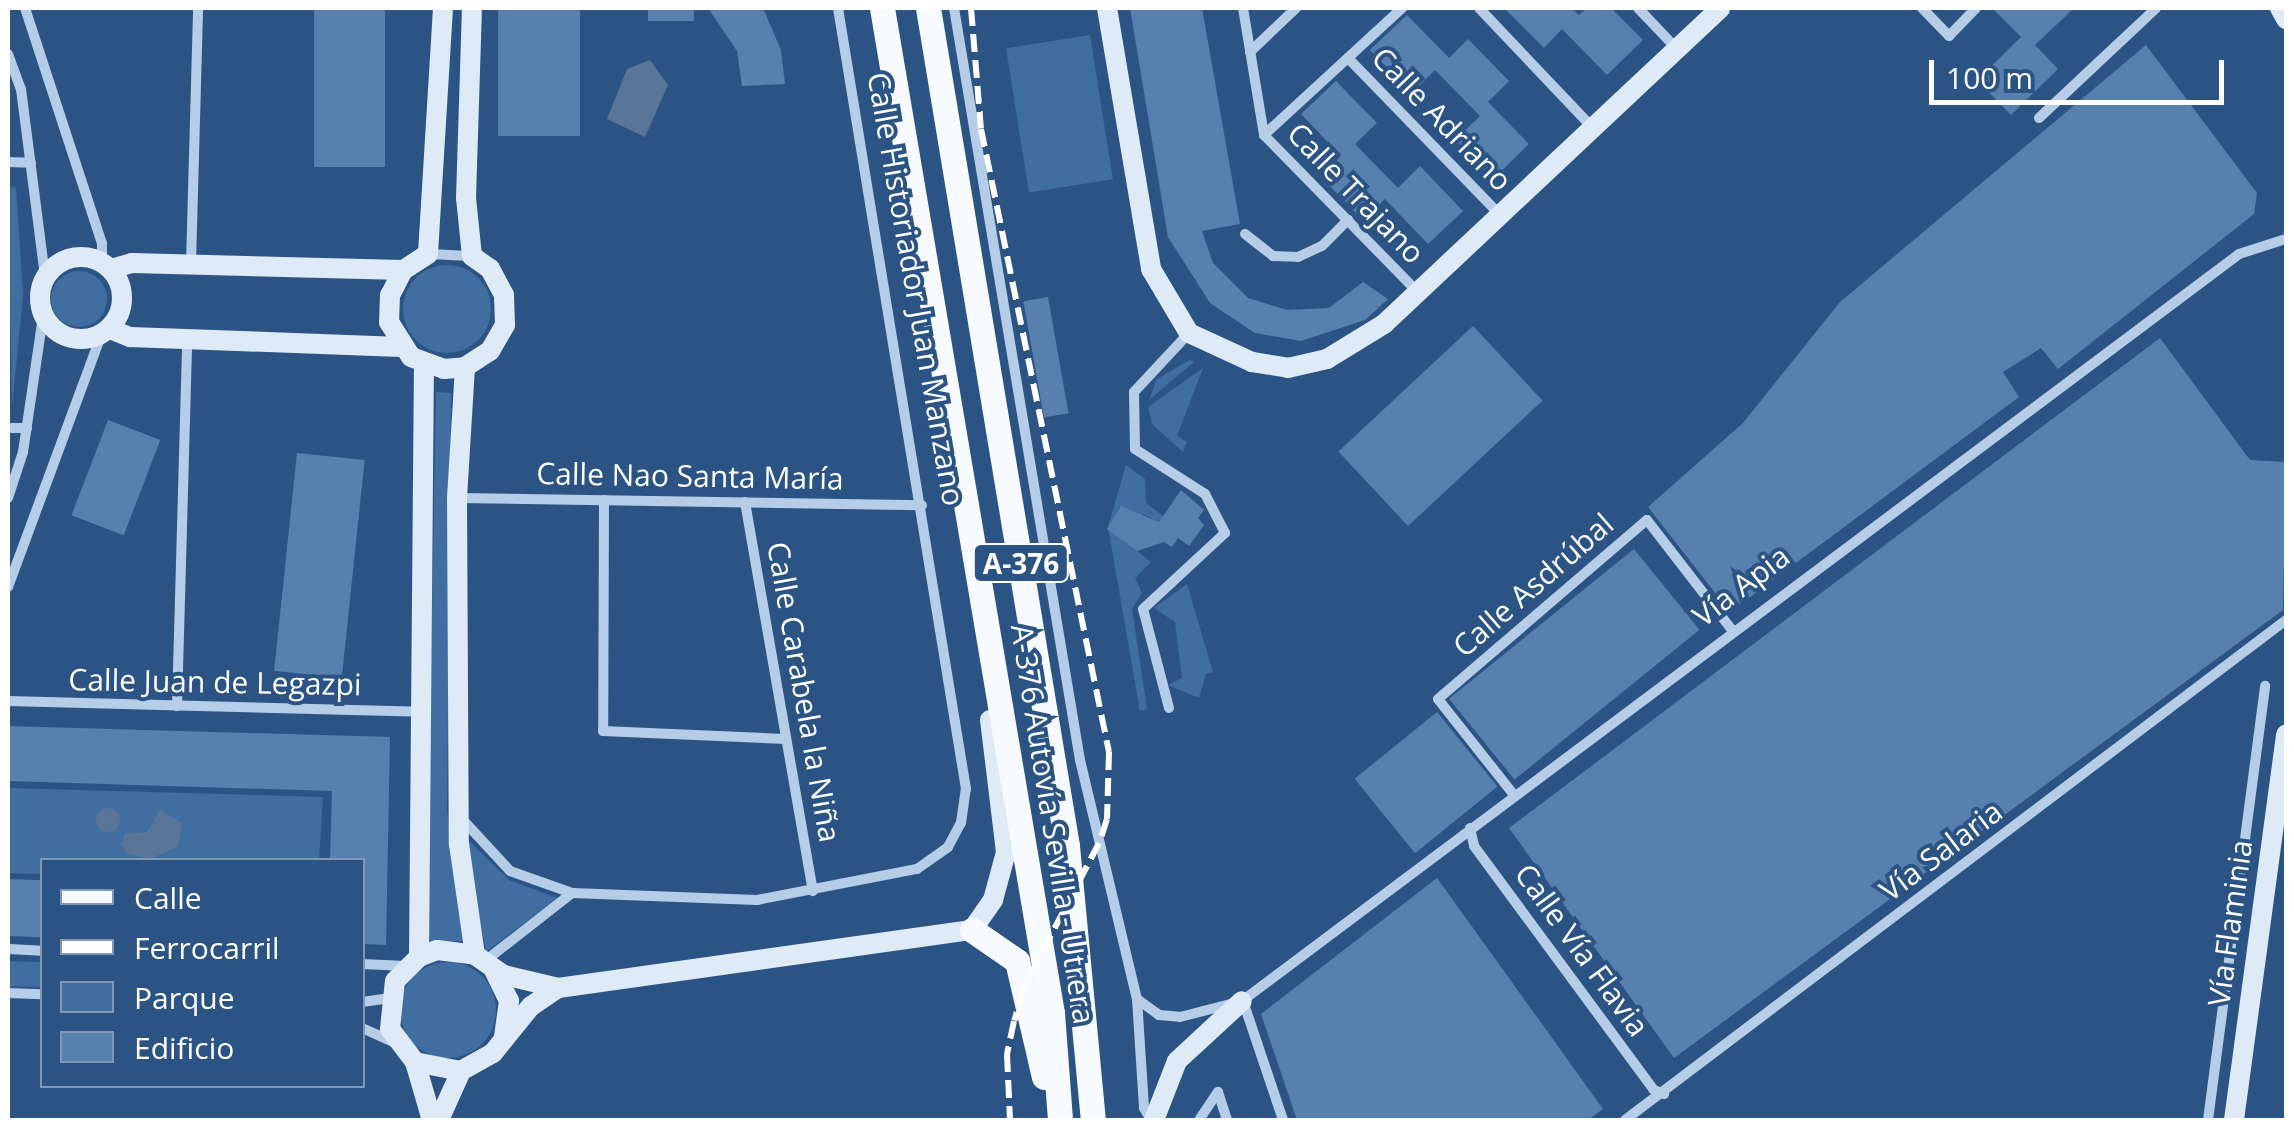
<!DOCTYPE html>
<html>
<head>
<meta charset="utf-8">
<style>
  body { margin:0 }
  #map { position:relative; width:2294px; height:1128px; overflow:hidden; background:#2b5485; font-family:"Open Sans",sans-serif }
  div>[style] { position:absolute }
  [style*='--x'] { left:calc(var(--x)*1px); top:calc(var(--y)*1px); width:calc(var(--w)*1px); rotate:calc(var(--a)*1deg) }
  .green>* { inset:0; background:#406ea1; transform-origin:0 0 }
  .round { border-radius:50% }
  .water>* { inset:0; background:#597597 }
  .building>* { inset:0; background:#5780ae; transform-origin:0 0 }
  .street>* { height:10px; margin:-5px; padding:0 5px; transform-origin:5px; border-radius:5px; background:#b6cde7 }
  .secondary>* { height:20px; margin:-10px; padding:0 10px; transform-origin:10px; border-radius:10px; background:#dfeaf7 }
  .secondary>.ring { margin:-10px; padding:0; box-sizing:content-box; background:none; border:20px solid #dfeaf7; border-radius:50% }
  .primary>* { height:25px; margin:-12.5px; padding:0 12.5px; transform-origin:12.5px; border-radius:12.5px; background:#f7fafe }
  .rail>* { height:6px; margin-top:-3px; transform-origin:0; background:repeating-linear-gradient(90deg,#fff 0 18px,transparent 0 26px) }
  span { translate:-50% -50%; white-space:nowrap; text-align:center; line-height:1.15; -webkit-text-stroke:8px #2b5485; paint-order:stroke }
  .shield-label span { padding:2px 8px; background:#2b5485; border:2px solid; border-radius:8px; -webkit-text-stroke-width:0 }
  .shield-label { font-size:28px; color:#fff; font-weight:700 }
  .street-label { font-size:30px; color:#fff }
  .frame { position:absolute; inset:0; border:10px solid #fff; pointer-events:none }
  .legend { position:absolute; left:40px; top:858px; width:325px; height:230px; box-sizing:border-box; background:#2b5485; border:2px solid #8098b6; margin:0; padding:12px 18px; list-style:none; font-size:30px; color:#fff }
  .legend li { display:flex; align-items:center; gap:20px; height:50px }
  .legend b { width:50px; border:2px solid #8098b6 }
  .scale { position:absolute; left:1929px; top:60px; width:295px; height:45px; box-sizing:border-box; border:5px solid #fff; border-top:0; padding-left:12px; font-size:30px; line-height:35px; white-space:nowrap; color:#fff; -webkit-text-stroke:8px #2b5485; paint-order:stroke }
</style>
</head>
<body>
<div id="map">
  <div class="green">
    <div style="left:1090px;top:35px;width:146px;height:85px;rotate:81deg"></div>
    <div style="clip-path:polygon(8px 187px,16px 187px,23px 295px,12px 407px)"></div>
    <div class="round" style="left:403px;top:265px;width:88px;height:88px"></div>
    <div class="round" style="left:51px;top:271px;width:56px;height:56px"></div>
    <div style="clip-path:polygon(1190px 360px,1194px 362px,1149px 400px,1157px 379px)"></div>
    <div style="clip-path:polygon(1203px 368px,1177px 436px,1187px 442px,1183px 452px,1152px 424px,1148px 407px)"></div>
    <div style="clip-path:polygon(436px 392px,451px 393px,447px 811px,466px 941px,426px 942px)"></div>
    <div style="clip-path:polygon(1126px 465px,1145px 479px,1146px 503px,1163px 516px,1159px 522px,1143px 514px,1127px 543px,1151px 562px,1135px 578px,1142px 593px,1132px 609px,1147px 709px,1140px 711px,1108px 527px)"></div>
    <div style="clip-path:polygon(1187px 584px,1213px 672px,1206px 674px,1199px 698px,1168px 685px,1182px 678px,1175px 622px,1154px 608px)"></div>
    <div style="clip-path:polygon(8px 788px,323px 797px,319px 860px,42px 860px,42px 874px,8px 873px)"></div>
    <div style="clip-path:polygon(464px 836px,509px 880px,557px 898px,486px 952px)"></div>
    <div style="left:8px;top:961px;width:34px;height:25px;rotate:2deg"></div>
    <div class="round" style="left:400px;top:962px;width:96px;height:96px"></div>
  </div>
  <div class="water">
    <div style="clip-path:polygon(650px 60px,668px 85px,645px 137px,607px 119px,627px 69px)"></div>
    <div class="round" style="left:96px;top:808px;width:24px;height:24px"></div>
    <div style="clip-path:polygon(160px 810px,182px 823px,178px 847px,149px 859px,127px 853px,121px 844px,125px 834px,147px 832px)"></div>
  </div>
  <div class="building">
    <div style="left:314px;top:8px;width:71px;height:159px"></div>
    <div style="left:498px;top:8px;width:82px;height:128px"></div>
    <div style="left:648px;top:8px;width:46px;height:13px"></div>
    <div style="clip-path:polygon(708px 8px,763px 8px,781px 50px,785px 84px,742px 86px,737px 51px)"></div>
    <div style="clip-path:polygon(1130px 8px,1202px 8px,1240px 224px,1202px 231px,1213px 263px,1248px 298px,1287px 310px,1329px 308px,1363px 282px,1388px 299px,1365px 320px,1301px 341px,1255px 333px,1210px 303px,1168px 237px)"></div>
    <div style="clip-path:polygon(1504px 8px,1571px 8px,1579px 15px,1587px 8px,1611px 8px,1643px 40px,1607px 75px,1562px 29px,1544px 48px)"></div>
    <div style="clip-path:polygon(1992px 8px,2074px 8px,2035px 45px,2058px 69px,2011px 115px,1977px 80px,2021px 37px)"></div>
    <div style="clip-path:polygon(1407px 15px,1449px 58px,1468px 39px,1509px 81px,1488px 102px,1529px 144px,1493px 179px,1455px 140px,1480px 116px,1435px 70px,1412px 93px,1370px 50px)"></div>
    <div style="clip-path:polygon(2146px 45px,2257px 193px,2254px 214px,2058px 369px,2041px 348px,2003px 372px,2019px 397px,1730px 612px,1648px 507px,1743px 423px,1840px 302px)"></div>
    <div style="clip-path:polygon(1336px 81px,1377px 123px,1355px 144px,1398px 188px,1420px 166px,1463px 211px,1428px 244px,1385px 199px,1363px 220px,1320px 176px,1341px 156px,1301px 114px)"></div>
    <div style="left:1048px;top:297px;width:118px;height:25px;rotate:80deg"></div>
    <div style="left:1473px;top:326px;width:102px;height:184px;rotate:47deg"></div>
    <div style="clip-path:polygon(2160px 338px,2250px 460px,2286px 462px,2283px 610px,1674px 1058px,1509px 828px)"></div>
    <div style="left:108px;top:420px;width:56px;height:102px;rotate:21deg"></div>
    <div style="left:297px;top:453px;width:68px;height:219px;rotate:6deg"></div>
    <div style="clip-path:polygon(1181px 490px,1204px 510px,1198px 518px,1204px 525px,1189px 546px,1178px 538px,1172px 547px,1164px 542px,1137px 551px,1107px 529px,1121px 506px,1159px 522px)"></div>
    <div style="left:1634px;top:549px;width:104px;height:238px;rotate:51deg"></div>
    <div style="left:1437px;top:712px;width:96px;height:106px;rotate:51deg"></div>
    <div style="clip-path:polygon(8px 726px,390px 737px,386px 945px,362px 944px,362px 860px,330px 860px,332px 791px,8px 781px)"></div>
    <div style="clip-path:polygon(1437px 878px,1603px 1109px,1588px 1120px,1297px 1120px,1261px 1014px)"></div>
    <div style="left:8px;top:879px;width:34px;height:57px;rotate:2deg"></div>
  </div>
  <div class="street">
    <div style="--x:25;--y:8;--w:247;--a:71.9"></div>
    <div style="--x:102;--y:243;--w:19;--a:90"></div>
    <div style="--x:954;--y:8;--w:762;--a:80.49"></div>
    <div style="--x:1080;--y:760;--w:246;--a:76.6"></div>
    <div style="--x:1137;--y:999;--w:109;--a:86.3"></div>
    <div style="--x:1144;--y:1108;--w:14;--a:60"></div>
    <div style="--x:1243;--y:8;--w:129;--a:80.6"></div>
    <div style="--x:1264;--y:135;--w:220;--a:45.6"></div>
    <div style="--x:1479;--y:8;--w:164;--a:46.5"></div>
    <div style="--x:1638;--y:8;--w:55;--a:46.5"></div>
    <div style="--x:1922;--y:8;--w:39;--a:46"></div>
    <div style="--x:1949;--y:36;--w:39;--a:-46"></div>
    <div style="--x:1250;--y:52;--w:64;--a:-43.7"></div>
    <div style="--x:8;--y:54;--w:37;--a:70"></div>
    <div style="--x:21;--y:89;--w:189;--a:82.7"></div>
    <div style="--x:1348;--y:58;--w:219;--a:45.9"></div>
    <div style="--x:2039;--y:118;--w:161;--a:-43.2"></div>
    <div style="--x:1264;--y:135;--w:188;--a:-42.6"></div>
    <div style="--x:8;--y:162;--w:23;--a:2"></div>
    <div style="--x:1245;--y:234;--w:36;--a:38"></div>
    <div style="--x:1273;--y:256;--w:25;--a:2"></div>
    <div style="--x:1298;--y:257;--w:26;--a:-25"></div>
    <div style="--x:1322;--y:246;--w:37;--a:-45"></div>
    <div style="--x:429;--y:254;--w:42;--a:2.7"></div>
    <div style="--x:191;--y:263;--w:255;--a:-88.4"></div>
    <div style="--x:8;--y:428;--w:19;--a:0"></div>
    <div style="--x:8;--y:498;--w:48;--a:-71.9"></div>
    <div style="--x:23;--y:452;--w:137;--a:-81.6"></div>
    <div style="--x:457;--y:498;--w:465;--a:0.9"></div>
    <div style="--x:604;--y:500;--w:231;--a:90.2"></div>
    <div style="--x:603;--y:731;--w:183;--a:2.5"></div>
    <div style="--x:745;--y:502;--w:395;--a:80.1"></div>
    <div style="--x:8;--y:587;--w:269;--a:-69.7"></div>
    <div style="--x:8;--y:701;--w:413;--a:1.5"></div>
    <div style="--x:177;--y:706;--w:366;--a:-88.4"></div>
    <div style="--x:1169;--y:708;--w:102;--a:-104.7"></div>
    <div style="--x:1143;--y:609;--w:112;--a:-42.8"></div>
    <div style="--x:1225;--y:533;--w:44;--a:-117.1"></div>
    <div style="--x:1205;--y:494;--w:83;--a:-147.3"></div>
    <div style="--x:1135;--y:449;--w:57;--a:-91"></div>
    <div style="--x:1134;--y:392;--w:81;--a:-47"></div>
    <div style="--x:1514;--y:795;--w:122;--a:-128.4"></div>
    <div style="--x:1438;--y:699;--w:275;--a:-40.6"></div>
    <div style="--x:1647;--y:520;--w:139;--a:52.3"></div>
    <div style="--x:463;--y:820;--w:69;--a:47.3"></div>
    <div style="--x:510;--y:871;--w:66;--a:19.5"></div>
    <div style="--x:572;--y:893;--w:185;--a:2.2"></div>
    <div style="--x:757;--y:900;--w:163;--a:-11"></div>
    <div style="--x:917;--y:869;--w:38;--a:-35"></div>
    <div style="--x:948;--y:847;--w:27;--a:-62"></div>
    <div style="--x:961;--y:823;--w:34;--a:-82"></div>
    <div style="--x:966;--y:789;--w:791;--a:-99.31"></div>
    <div style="--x:1470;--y:828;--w:18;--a:77"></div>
    <div style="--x:1474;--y:846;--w:303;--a:53.6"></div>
    <div style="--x:1654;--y:1090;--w:11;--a:22"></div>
    <div style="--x:8;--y:949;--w:34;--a:3"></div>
    <div style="--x:485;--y:961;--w:110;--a:-38"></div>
    <div style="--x:362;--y:964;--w:44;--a:2.6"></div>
    <div style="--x:8;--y:993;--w:34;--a:2"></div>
    <div style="--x:1137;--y:999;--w:27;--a:36"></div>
    <div style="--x:1159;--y:1015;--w:21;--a:5"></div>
    <div style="--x:1180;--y:1017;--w:64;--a:-14.5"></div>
    <div style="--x:1242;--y:1001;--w:1246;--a:-36.84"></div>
    <div style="--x:2239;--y:254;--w:49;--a:-17.7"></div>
    <div style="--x:1243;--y:1001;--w:126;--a:71.4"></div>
    <div style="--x:362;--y:1002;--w:27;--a:-8"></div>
    <div style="--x:362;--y:1028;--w:34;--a:24"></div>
    <div style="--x:1199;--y:1120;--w:34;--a:-56"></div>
    <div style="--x:1218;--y:1092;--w:29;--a:72"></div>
    <div style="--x:1625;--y:1120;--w:829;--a:-37.1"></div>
    <div style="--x:2208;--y:1120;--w:438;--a:-82.5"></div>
  </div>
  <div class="secondary">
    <div style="--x:443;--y:8;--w:246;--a:93.5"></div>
    <div style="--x:428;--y:254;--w:30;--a:147"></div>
    <div style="--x:403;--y:270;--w:28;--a:117"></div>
    <div style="--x:390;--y:295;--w:27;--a:92"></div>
    <div style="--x:389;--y:322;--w:41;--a:57.8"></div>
    <div style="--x:411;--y:357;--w:35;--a:20"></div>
    <div style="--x:444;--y:369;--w:21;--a:-5"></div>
    <div style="--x:465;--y:367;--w:30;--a:-33"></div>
    <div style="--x:490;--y:351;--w:30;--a:-60"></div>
    <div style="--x:505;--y:325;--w:30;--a:-92"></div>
    <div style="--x:504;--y:295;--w:30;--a:-118"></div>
    <div style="--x:490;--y:269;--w:22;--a:-144"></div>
    <div style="--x:472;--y:256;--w:58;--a:-95.9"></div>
    <div style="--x:466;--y:198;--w:190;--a:-88.2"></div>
    <div style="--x:1107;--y:8;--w:265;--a:80.4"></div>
    <div style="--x:1151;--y:269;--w:74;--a:59.3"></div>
    <div style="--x:1189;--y:333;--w:69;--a:24.7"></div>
    <div style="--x:1252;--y:362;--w:36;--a:9"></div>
    <div style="--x:1288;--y:368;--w:40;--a:-13"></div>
    <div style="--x:1327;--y:359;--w:67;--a:-31.6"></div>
    <div style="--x:1384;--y:324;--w:461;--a:-43.2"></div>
    <div style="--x:2280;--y:8;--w:13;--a:61"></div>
    <div class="ring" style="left:40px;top:257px;width:62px;height:62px"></div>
    <div style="--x:111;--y:269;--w:22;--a:-16"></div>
    <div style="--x:132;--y:263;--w:271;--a:1.5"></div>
    <div style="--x:110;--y:329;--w:22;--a:22"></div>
    <div style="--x:130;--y:337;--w:271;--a:2.1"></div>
    <div style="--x:465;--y:367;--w:131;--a:93.5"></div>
    <div style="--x:457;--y:498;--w:346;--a:89.7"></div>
    <div style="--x:459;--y:844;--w:112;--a:81.8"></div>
    <div style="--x:419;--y:957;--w:593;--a:-89.52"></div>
    <div style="--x:494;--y:970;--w:34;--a:64"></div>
    <div style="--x:509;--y:1001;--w:35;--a:98"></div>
    <div style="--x:558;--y:988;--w:32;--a:146"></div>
    <div style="--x:531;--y:1006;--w:60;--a:129"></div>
    <div style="--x:493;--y:1053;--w:37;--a:151"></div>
    <div style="--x:461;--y:1071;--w:47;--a:-168.9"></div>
    <div style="--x:415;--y:1062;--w:41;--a:-127.1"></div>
    <div style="--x:390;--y:1029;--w:48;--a:-84.1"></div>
    <div style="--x:395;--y:981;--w:34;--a:-45"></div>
    <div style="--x:419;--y:957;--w:19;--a:-21"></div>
    <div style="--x:437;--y:950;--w:38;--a:7"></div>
    <div style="--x:475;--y:955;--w:35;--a:35"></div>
    <div style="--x:504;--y:975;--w:56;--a:13.5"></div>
    <div style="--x:558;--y:988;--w:418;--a:-8"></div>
    <div style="--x:972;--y:930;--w:37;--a:-55"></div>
    <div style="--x:993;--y:900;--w:50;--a:-74.8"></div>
    <div style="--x:1006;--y:852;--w:133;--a:-96.9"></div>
    <div style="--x:415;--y:1062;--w:60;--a:73.7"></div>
    <div style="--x:439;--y:1120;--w:54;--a:-65.8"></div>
    <div style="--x:1154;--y:1120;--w:63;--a:-68.7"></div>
    <div style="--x:1177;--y:1061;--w:88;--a:-42.7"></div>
    <div style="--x:2234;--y:1120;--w:389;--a:-82.3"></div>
  </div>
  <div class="primary">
    <div style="--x:882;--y:8;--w:1019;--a:80.4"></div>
    <div style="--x:1052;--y:1013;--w:107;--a:85.7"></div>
    <div style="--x:928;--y:8;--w:849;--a:80.58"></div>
    <div style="--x:1067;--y:846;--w:275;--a:84.6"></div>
    <div style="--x:972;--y:930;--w:55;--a:34.6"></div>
    <div style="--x:1017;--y:961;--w:119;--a:76.9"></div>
  </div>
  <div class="rail">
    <div style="--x:971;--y:8;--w:121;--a:85.3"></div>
    <div style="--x:981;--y:129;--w:636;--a:78.39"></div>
    <div style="--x:1109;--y:752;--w:67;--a:91.7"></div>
    <div style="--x:1107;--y:819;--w:25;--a:108"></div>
    <div style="--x:1099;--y:843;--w:162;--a:117.5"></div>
    <div style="--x:1024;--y:987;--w:35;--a:106"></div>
    <div style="--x:1014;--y:1021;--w:34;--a:102"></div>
    <div style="--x:1007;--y:1054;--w:66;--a:87.4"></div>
  </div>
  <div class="shield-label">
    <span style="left:1021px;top:563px">A-376</span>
  </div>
  <div class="street-label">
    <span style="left:1442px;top:119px;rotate:46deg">Calle Adriano</span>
    <span style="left:1356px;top:193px;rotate:46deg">Calle Trajano</span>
    <span style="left:916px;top:289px;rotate:80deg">Calle Historiador Juan Manzano</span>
    <span style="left:690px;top:476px;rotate:1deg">Calle Nao Santa María</span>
    <span style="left:1533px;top:585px;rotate:-41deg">Calle Asdrúbal</span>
    <span style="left:1741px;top:586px;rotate:-37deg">Vía Apia</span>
    <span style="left:215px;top:682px;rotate:1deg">Calle Juan de Legazpi</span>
    <span style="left:804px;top:692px;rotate:80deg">Calle Carabela la Niña</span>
    <span style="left:1053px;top:824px;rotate:81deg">A-376 Autovía Sevilla - Utrera</span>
    <span style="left:1941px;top:851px;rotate:-37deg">Vía Salaria</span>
    <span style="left:2230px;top:923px;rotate:-82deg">Vía Flaminia</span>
    <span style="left:1582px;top:950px;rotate:54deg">Calle Vía Flavia</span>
  </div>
  <div class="frame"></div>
  <ul class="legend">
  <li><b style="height:12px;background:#f7fafe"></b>Calle</li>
  <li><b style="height:12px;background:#fff"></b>Ferrocarril</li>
  <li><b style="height:28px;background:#406ea1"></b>Parque</li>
  <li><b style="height:28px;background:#5780ae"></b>Edificio</li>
  </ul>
  <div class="scale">100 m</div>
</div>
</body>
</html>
